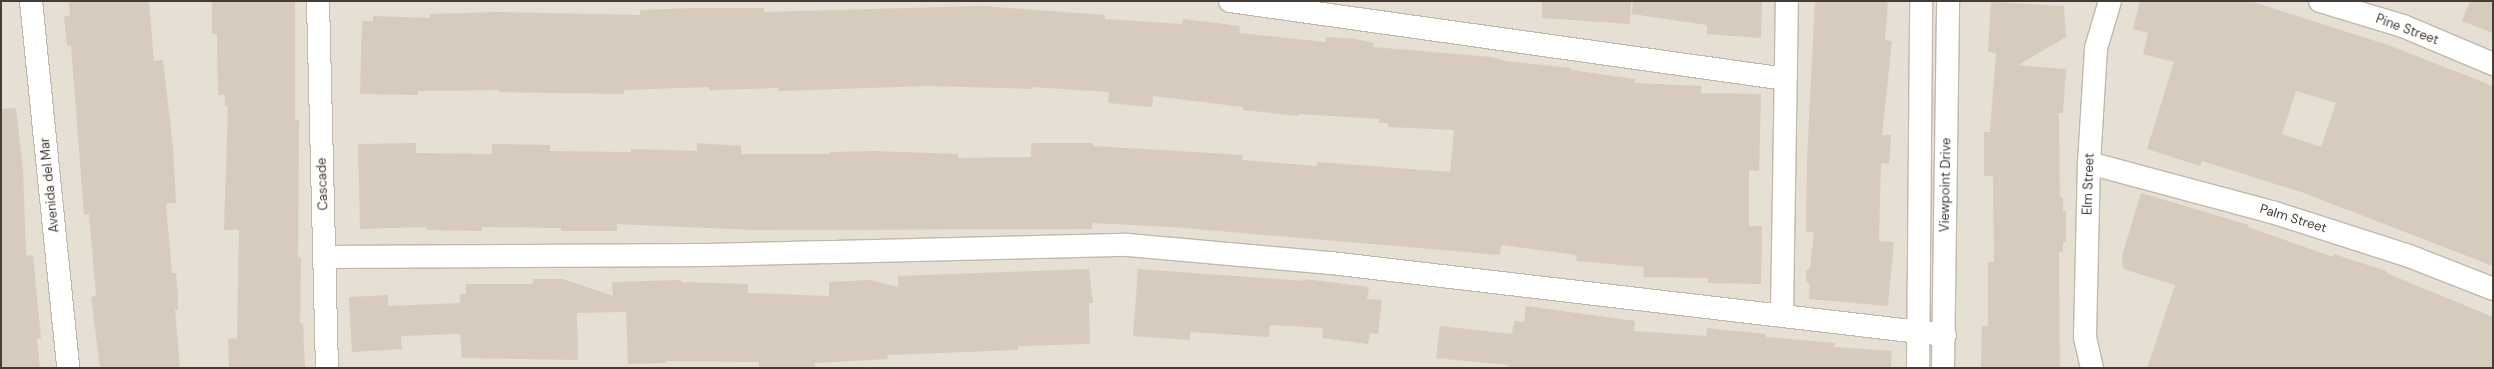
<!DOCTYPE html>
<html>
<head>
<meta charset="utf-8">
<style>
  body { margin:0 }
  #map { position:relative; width:2494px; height:369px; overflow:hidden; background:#f2ede5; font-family:"DM Sans",sans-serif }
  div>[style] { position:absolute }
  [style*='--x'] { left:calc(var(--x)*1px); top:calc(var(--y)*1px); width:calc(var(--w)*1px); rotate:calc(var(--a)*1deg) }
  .residential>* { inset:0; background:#e6dfd3; transform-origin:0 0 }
  .building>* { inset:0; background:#d7cbbd }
  .roads { filter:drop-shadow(1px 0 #c1b7ab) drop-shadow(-1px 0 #c1b7ab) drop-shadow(0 1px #c1b7ab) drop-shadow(0 -1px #c1b7ab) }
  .minor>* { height:22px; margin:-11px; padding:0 11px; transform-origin:11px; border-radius:11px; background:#fff }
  span { translate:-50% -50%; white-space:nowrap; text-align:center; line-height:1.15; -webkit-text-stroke:3px #fff; paint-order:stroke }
  .street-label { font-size:13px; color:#453d35 }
  .frame { position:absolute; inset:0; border:2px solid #453d35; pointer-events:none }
</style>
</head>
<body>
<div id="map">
  <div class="residential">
    <div style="left:1px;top:1px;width:2492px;height:367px"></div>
  </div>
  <div class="building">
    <div style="clip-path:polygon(69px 1px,149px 1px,154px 61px,163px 60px,173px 147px,176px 203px,167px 203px,166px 206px,172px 273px,176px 273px,178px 294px,178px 310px,175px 310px,180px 368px,100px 368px,91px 297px,96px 296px,89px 214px,84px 215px,71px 45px,67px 46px,64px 16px,70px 16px)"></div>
    <div style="clip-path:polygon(212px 1px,295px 1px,295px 120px,299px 120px,298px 258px,301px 258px,300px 323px,303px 323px,305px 368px,229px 368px,228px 339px,237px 338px,239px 230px,224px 230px,228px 106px,225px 106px,225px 95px,218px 95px,217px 34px,212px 34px)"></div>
    <div style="clip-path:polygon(1542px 1px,1631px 1px,1630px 24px,1542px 18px)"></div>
    <div style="clip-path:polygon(1633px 1px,1762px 1px,1761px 38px,1707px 34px,1707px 25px,1632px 14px)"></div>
    <div style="clip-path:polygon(1815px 1px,1888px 1px,1885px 40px,1892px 41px,1882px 135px,1891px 135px,1889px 164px,1881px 163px,1879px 241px,1894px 242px,1888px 306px,1809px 299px,1810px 285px,1806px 280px,1806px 271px,1810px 268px,1814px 232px,1806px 232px,1807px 158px)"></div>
    <div style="clip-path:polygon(evenodd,2140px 1px,2250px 1px,2391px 46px,2493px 86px,2493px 266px,2304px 193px,2202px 161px,2200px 166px,2147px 149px,2174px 62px,2143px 54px,2148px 33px,2133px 29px,2140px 1px,2296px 91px,2336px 103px,2321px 147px,2282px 134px,2296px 91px)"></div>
    <div style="clip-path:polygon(2470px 1px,2493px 1px,2493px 33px,2462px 21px)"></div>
    <div style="clip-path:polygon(1991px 2px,2064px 6px,2066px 37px,2018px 65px,2066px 69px,2063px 113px,2059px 113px,2060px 197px,2063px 197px,2063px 211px,2066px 211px,2066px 242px,2063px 242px,2063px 252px,2059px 252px,2060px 368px,1981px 368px,1982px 326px,1988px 326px,1988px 262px,1994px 262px,1993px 176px,1984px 176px,1984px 132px,1990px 132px,1996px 53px,1988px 52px)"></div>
    <div style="clip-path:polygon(982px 6px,1105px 15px,1105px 19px,1182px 24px,1183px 19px,1240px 26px,1239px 33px,1326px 42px,1326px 37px,1356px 39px,1374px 43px,1373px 47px,1492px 57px,1506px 61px,1571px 68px,1571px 70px,1635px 79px,1635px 83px,1701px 86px,1701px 93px,1761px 94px,1759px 171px,1749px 170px,1749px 226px,1762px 226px,1761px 284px,1708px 283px,1708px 278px,1643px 277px,1644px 267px,1576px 261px,1577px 255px,1501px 245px,1500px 255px,1172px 227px,1092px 223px,1092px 229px,753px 230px,617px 224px,617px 231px,561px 231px,561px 228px,482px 227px,482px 231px,426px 230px,426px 227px,360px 229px,358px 144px,416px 143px,416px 153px,492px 154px,492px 144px,550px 145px,550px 151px,631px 152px,631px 149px,697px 151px,697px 143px,741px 146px,741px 154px,831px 154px,830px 152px,875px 151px,958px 154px,958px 158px,1031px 157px,1031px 144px,1034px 143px,1093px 143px,1093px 146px,1243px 155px,1242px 160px,1317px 166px,1317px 162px,1450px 172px,1454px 130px,1388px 127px,1388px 123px,1379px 123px,1379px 119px,1299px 114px,1299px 116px,1243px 110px,1243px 107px,1153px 96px,1152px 107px,1108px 103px,1109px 92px,1032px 87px,1032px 89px,928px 86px,778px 91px,778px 88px,709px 90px,709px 87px,624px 90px,624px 94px,499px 92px,499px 90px,418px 91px,418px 95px,360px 94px,362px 21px,373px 21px,373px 16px,430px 18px,430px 14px,499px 12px,640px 15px,640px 10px,695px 8px,764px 8px,764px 12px)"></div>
    <div style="clip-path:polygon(16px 108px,23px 169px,26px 256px,33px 255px,41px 338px,37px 339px,40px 368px,1px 368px,1px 109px)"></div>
    <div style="clip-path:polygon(2141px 193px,2249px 225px,2248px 227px,2333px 257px,2334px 254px,2386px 271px,2386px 273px,2493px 317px,2493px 368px,2147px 368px,2175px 285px,2123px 269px,2122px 256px)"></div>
    <div style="clip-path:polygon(1089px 269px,1093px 303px,1089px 303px,1090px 344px,1018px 346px,1018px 350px,887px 355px,888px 359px,815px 363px,815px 368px,759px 368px,759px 362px,666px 361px,666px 363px,628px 364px,626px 312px,577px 313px,578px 360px,462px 358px,460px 334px,401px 336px,402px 349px,352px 352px,349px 297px,388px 295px,388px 306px,460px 303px,460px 294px,466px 294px,466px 284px,533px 284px,533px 279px,563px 279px,613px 296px,612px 282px,681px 280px,681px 282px,748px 284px,748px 293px,829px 296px,829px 282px,870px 280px,898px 287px,898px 276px)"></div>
    <div style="clip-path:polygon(1138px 269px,1305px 281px,1305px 279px,1369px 287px,1367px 299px,1382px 300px,1378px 334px,1370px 333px,1368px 344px,1322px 338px,1323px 328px,1270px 325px,1269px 337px,1190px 332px,1190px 340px,1133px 336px)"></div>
    <div style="clip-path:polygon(1526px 306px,1635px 321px,1634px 331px,1706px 336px,1707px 328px,1766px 334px,1766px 337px,1835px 343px,1834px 347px,1892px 351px,1891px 368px,1508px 368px,1508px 365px,1436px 358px,1440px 326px,1512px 334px,1514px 321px,1524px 322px)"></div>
  </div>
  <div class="roads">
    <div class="minor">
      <div style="--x:31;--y:1;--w:369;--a:84.2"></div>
      <div style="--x:318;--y:1;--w:367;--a:88.6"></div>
      <div style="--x:1230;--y:1;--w:561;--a:7.99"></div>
      <div style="--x:2320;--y:1;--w:87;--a:16.8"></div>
      <div style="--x:2403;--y:26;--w:98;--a:22.9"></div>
      <div style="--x:2089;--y:163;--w:189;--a:15"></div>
      <div style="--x:2272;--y:212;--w:144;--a:17.8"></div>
      <div style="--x:2409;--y:256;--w:90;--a:21.4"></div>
      <div style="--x:326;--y:257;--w:382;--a:-0.3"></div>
      <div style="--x:708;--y:255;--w:420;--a:-1.4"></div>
      <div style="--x:1128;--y:245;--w:204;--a:5.1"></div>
      <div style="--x:1331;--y:263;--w:618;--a:6.69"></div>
      <div style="--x:1782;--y:314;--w:313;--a:-89.1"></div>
      <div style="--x:1918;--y:368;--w:367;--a:-89.5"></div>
      <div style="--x:1943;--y:368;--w:367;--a:-89.2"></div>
      <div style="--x:2092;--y:368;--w:32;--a:-103"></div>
      <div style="--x:2085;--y:337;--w:174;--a:-88.7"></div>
      <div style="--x:2089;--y:163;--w:115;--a:-86.5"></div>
      <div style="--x:2096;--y:48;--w:49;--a:-73.4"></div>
    </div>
  </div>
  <div class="street-label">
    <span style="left:2407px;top:30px;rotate:20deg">Pine Street</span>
    <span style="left:323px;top:184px;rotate:-92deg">Cascade</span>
    <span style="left:2089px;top:184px;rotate:-88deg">Elm Street</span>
    <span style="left:50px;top:185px;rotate:-96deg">Avenida del Mar</span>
    <span style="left:1946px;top:185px;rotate:-89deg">Viewpoint Drive</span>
    <span style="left:2293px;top:219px;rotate:17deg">Palm Street</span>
  </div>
  <div class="frame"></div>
</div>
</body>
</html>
